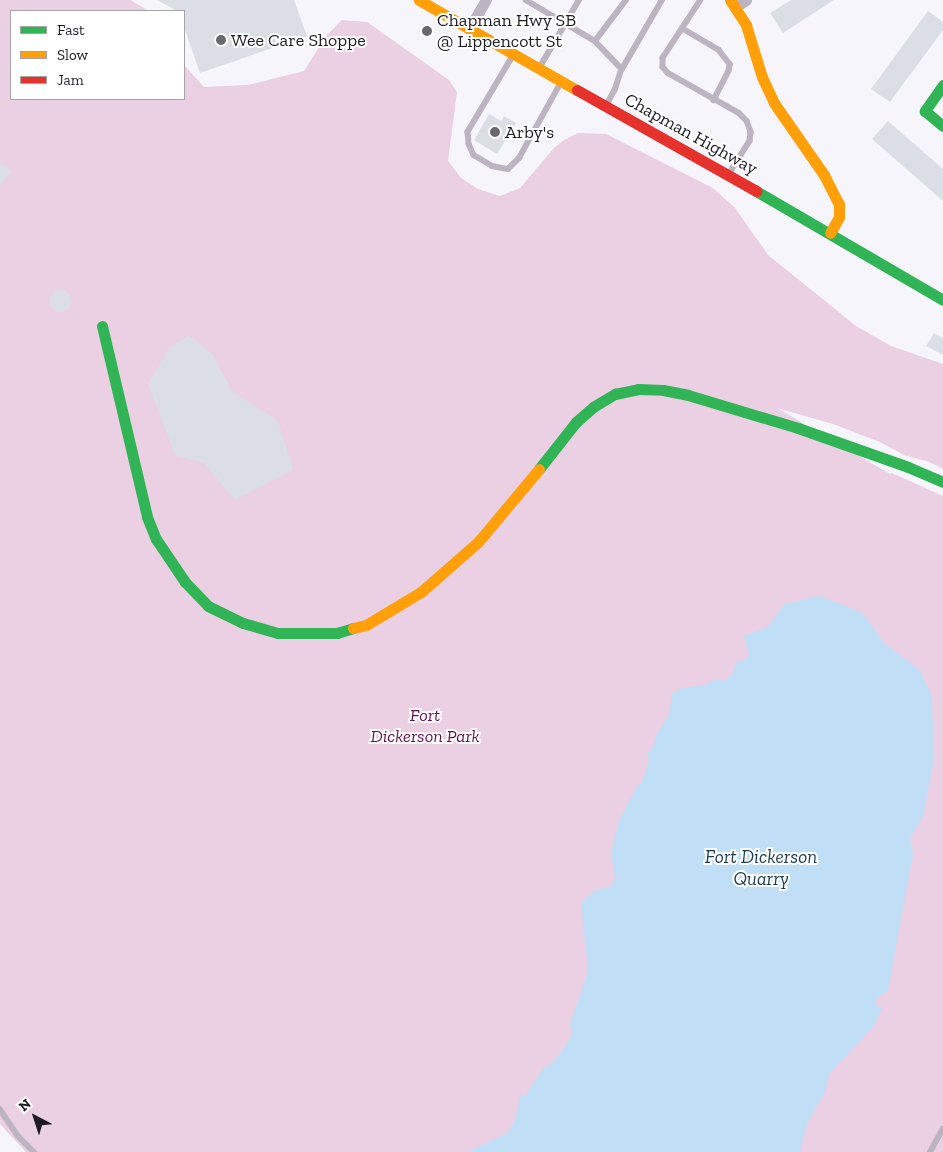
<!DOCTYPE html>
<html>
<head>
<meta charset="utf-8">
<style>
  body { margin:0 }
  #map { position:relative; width:943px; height:1152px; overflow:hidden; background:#f6f5fb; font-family:"Zilla Slab",serif }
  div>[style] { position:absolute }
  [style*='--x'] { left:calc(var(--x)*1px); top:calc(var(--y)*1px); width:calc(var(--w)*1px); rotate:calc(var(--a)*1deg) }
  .green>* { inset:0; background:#ebcfe2 }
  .water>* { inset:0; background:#c0dff6 }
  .building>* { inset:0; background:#dcdee6 }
  .round { border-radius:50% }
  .lane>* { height:5.5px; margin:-2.75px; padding:0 2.75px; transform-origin:2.75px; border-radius:2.75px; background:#bcb4c0 }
  .street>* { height:11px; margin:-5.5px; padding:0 5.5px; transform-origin:5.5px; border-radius:5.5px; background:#bcb4c0 }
  .fast>* { height:11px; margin:-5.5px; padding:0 5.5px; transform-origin:5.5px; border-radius:5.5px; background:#30b455 }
  .slow>* { height:11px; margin:-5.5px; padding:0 5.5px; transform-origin:5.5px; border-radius:5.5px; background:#ff9f0a }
  .jam>* { height:11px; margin:-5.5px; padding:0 5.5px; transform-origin:5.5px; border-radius:5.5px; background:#e5322d }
  .dots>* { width:14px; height:14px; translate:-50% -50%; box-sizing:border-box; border:2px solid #fff; border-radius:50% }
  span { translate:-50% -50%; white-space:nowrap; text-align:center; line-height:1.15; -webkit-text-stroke:4px #fff; paint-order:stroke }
  .poi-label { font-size:18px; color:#1d1c24 }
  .left { translate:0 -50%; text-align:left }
  .street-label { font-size:18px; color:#1d1c24 }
  .park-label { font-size:18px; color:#670f4e; font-style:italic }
  .water-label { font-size:19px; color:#193a50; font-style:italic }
  .legend { position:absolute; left:10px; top:10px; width:175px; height:90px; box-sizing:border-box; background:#fff; border:1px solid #a5a4a7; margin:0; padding:6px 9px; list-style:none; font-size:15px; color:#1d1c24 }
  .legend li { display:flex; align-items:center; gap:10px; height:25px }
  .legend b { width:25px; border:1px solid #a5a4a7 }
  .north { position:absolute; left:10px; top:1092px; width:50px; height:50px; -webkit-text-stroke:4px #fff; paint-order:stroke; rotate:320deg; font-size:14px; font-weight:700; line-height:20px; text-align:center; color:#1d1c24 }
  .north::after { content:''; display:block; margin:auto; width:18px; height:22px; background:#1d1c24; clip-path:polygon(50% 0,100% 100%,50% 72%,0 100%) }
</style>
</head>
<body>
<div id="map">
  <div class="green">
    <div style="clip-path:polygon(0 0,130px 0,149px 11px,11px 11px,11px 99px,184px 99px,184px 65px,204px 87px,248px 85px,304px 71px,326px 36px,342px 20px,367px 22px,449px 80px,457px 92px,448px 161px,461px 178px,478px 189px,500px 196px,520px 188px,554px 148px,564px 140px,578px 133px,606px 134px,713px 188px,735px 208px,768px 255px,856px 326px,891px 346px,943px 364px,943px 469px,927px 461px,906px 456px,880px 442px,833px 424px,777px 408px,890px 474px,892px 473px,943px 496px,943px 1152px,26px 1152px,0 1124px)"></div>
  </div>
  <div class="water">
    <div style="clip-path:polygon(819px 596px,863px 613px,885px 644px,920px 670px,932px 697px,934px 758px,923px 816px,910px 839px,913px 854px,888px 990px,875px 1000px,875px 1005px,882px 1008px,874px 1026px,829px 1074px,825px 1092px,807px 1123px,800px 1152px,467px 1152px,508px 1133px,515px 1120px,520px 1096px,525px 1096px,544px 1067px,552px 1063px,565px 1047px,572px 1034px,570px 1024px,588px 971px,581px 903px,595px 890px,610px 887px,615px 879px,611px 851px,620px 818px,637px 787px,643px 780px,649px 760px,647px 753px,653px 747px,657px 733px,669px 715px,672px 694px,682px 688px,705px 685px,715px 679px,724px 681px,732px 675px,737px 661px,745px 660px,749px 656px,744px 636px,769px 626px,784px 604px)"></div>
  </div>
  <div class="building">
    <div style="clip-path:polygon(157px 0,294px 0,307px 36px,200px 73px,184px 27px,184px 11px,177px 11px)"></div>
    <div style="clip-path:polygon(791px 0,834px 0,783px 33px,770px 13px)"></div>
    <div style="clip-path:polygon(928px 11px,943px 22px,943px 30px,890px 102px,871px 89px)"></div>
    <div style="clip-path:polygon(489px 114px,501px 121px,504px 116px,516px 123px,497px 154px,474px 140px)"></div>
    <div style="clip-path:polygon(888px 121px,943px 169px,943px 201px,872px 139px)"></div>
    <div style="clip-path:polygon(0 163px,11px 171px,0 186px)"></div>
    <div class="round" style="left:50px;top:290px;width:22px;height:22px"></div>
    <div style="clip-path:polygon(934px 333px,943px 338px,943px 355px,926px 346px)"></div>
    <div style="clip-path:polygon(189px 335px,212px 353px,232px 391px,278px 421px,293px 470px,235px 500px,204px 463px,175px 455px,148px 384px,169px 348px)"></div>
  </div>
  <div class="lane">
    <div style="--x:526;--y:0;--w:80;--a:30.7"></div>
    <div style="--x:595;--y:41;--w:39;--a:46"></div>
    <div style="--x:622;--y:69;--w:22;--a:108"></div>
    <div style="--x:615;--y:90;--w:15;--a:118"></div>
    <div style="--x:701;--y:0;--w:69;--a:123.2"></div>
    <div style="--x:663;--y:58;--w:9;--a:90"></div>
    <div style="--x:663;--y:67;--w:8;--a:50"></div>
    <div style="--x:668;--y:73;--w:81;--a:29.4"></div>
    <div style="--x:739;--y:113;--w:11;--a:45"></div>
    <div style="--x:747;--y:121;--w:12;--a:70"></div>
    <div style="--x:751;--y:132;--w:9;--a:96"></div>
    <div style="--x:750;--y:141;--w:36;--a:122"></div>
    <div style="--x:682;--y:28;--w:43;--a:30.7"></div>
    <div style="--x:719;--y:50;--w:18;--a:52"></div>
    <div style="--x:730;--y:64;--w:7;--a:98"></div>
    <div style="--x:729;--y:71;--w:33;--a:117"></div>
    <div style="--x:595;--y:41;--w:51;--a:-52.9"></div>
    <div style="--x:512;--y:58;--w:86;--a:120.7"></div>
    <div style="--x:468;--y:132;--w:12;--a:85"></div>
    <div style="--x:469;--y:144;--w:12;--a:66"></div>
    <div style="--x:474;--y:155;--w:21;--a:31"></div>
    <div style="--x:492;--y:166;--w:16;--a:11"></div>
    <div style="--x:508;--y:169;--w:16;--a:-45"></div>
    <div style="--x:519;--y:158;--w:85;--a:-61"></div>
    <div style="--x:541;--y:65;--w:75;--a:-59.7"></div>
    <div style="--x:622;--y:69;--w:80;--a:-59.9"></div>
    <div style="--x:0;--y:1109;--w:32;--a:56"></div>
    <div style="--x:18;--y:1136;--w:23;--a:45"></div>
    <div style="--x:930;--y:1152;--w:26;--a:-61"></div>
  </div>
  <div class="street">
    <div style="--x:735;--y:7;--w:13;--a:-32"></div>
    <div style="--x:469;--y:29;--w:34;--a:-60"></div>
  </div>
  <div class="fast">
    <div style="--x:943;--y:85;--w:32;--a:125"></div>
    <div style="--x:925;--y:111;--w:23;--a:40"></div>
    <div style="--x:756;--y:191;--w:216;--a:30.2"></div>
    <div style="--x:102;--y:326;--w:196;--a:76.7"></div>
    <div style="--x:147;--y:517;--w:24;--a:68"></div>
    <div style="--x:156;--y:539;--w:52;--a:56"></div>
    <div style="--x:185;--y:582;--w:33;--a:46"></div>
    <div style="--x:208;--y:606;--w:39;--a:26"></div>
    <div style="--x:243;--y:623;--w:36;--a:16"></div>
    <div style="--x:278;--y:633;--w:59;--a:0"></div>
    <div style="--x:337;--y:633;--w:17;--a:-17"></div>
    <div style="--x:539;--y:469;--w:60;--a:-51.8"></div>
    <div style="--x:576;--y:422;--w:23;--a:-41"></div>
    <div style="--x:593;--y:407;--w:26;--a:-31"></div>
    <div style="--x:615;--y:394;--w:24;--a:-12"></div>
    <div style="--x:638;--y:389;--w:25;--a:2"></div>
    <div style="--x:663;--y:390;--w:25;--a:11"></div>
    <div style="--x:688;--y:395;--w:115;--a:16.7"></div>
    <div style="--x:798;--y:428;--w:117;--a:19.5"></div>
    <div style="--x:908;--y:467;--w:38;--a:23"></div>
  </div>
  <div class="slow">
    <div style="--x:419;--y:0;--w:182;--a:29.7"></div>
    <div style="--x:730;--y:0;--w:30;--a:57"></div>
    <div style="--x:746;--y:25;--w:54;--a:72.9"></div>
    <div style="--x:762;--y:77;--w:29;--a:65"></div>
    <div style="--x:774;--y:103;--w:88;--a:55.2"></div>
    <div style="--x:824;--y:175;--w:33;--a:63"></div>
    <div style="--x:839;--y:204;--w:13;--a:90"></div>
    <div style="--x:839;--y:217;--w:18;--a:119"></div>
    <div style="--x:353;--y:628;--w:13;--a:-13"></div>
    <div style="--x:366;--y:625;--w:64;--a:-31"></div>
    <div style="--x:421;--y:592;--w:76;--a:-41.3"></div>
    <div style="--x:478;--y:542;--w:95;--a:-50.1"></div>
  </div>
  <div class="jam">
    <div style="--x:577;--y:90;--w:206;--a:29.4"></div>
  </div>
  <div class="dots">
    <div style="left:427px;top:31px;background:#69686f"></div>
    <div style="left:221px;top:40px;background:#69686f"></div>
    <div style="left:495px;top:132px;background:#69686f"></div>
  </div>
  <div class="poi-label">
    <span class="left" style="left:437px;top:31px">Chapman Hwy SB<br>@ Lippencott St</span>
    <span class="left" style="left:231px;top:40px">Wee Care Shoppe</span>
    <span class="left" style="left:505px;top:132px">Arby's</span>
  </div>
  <div class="street-label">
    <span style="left:691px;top:134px;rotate:29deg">Chapman Highway</span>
  </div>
  <div class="park-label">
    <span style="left:425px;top:726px">Fort<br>Dickerson Park</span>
  </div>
  <div class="water-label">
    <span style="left:761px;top:868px">Fort Dickerson<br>Quarry</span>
  </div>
  <ul class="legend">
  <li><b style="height:6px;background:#30b455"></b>Fast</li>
  <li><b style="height:6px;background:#ff9f0a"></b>Slow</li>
  <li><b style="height:6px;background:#e5322d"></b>Jam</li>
  </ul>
  <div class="north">N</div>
</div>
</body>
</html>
